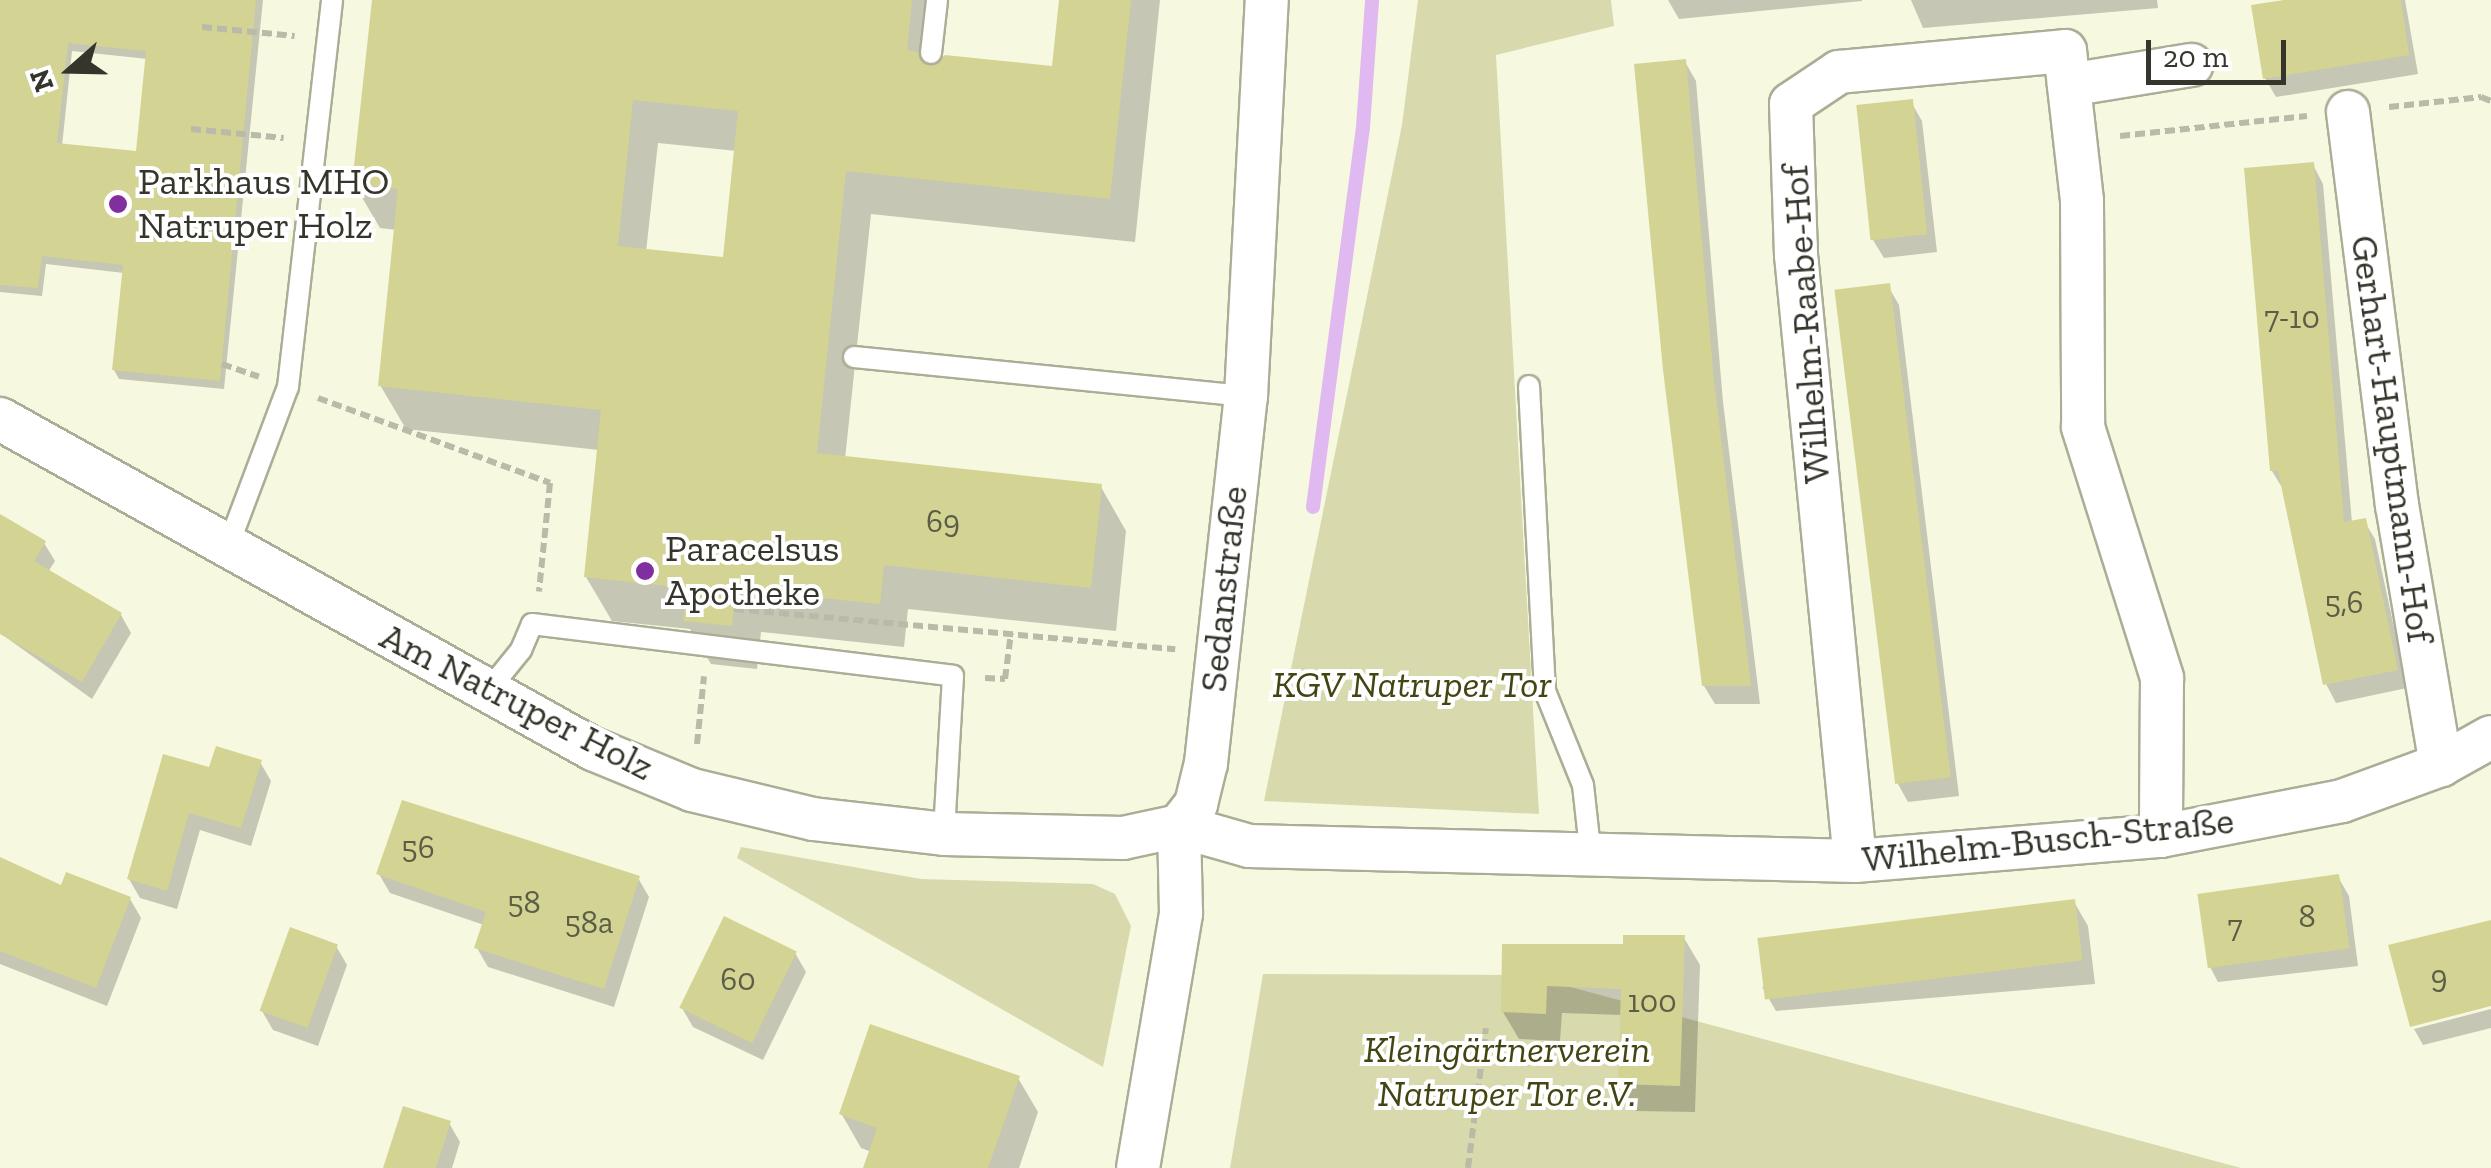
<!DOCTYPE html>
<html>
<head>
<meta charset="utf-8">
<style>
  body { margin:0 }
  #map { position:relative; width:2491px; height:1168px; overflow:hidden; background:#f7f8e0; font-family:"Zilla Slab",serif }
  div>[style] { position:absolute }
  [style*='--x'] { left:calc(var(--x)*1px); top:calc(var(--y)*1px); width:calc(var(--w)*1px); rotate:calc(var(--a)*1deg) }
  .green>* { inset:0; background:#d8daae }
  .shadow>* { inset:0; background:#0003 }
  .stream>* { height:14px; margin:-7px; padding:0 7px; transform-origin:7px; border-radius:7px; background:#dfb9ef }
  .building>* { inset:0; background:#d3d493; transform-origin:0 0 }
  .path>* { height:6px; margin-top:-3px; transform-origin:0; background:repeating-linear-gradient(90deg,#b9baa7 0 10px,transparent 0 15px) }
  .roads { filter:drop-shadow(2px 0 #acad96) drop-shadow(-2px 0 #acad96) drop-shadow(0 2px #acad96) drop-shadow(0 -2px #acad96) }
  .service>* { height:20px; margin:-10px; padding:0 10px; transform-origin:10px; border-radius:10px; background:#fff }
  .minor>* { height:42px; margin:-21px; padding:0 21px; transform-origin:21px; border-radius:21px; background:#fff }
  .dots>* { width:28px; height:28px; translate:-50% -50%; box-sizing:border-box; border:5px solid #fff; border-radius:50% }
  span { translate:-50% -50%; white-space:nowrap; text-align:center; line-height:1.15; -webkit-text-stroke:8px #fff; paint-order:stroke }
  .number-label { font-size:32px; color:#5c5d46 }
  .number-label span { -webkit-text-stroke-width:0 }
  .poi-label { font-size:38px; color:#35352c }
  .left { translate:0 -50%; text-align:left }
  .street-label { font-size:38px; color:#35352c }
  .park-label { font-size:38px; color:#454514; font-style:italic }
  .north { position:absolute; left:20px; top:20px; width:100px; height:100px; -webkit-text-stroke:8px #fff; paint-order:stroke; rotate:250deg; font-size:28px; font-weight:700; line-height:40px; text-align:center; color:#35352c }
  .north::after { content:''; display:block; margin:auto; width:35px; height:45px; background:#35352c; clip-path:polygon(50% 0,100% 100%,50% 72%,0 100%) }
  .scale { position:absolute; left:2146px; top:40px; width:140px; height:45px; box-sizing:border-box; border:5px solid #35352c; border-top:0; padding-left:12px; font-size:30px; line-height:35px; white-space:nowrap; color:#35352c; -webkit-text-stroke:8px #fff; paint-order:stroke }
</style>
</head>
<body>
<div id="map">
  <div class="green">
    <div style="clip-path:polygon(1418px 0,1611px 0,1614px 26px,1496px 55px,1539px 814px,1264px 801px,1402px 125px)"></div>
    <div style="clip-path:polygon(741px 847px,921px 879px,1093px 884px,1115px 894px,1131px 926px,1103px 1067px,737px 858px)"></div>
    <div style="clip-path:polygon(1263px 974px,1526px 975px,2241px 1168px,1230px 1168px)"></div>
  </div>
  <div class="shadow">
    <div style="clip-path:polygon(evenodd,0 0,263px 0,224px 389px,119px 379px,114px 370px,124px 273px,46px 264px,42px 296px,0 292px,0 0,72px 51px,148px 59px,139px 154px,62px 146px,72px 51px)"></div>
    <div style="clip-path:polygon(evenodd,374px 0,941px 0,934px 67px,1054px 69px,1061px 0,1160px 0,1135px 242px,871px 214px,845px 459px,1101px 487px,1126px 531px,1116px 631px,908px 609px,904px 647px,761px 632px,757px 669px,711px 664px,690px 629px,612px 621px,586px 577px,599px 450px,406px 429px,380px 385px,397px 230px,380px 228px,354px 184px,374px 0,658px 143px,737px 151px,725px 260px,646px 252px,658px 143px)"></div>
    <div style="clip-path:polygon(1668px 0,1862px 0,1862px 1px,1679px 19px)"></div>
    <div style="clip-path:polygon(1911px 0,2157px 0,2158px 8px,1923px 28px)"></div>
    <div style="clip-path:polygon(2300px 0,2405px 0,2418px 74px,2276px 97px,2265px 78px)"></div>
    <div style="clip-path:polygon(1685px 62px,1696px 81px,1723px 402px,1760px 704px,1715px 704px,1704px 686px)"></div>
    <div style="clip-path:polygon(1911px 102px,1922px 121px,1937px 252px,1884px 258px,1873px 240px)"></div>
    <div style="clip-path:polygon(2313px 165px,2323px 184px,2352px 523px,2364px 521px,2375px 539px,2407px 688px,2336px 703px,2326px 684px,2283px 489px,2272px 471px)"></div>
    <div style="clip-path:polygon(1888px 286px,1899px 305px,1959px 796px,1908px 802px,1898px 784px)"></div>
    <div style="clip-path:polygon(0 517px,44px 543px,55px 561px,48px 572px,121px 615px,131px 633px,92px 699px,0 633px)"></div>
    <div style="clip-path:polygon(260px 762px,271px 781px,251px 846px,200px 830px,177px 909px,140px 898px,129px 879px,211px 771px)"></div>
    <div style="clip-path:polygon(0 860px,62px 888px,130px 899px,141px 918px,107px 1006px,0 964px)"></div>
    <div style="clip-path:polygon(379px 874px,638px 878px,649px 897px,614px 1007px,488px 967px,477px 948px,484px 925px,390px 893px)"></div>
    <div style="clip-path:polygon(2338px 877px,2349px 896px,2358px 966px,2218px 982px,2208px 963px)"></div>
    <div style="clip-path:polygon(2074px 902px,2088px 926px,2095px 984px,1776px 1011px,1762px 987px)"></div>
    <div style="clip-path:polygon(1684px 938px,1700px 965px,1695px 1112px,1636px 1111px,1620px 1083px,1622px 1015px,1562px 1013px,1560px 1041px,1519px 1039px,1503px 1012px,1505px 946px,1625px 946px)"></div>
    <div style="clip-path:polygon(336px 946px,347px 965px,318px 1046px,273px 1030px,262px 1011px)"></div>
    <div style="clip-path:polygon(795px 953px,806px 972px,763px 1060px,693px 1027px,682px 1008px)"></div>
    <div style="clip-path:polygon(2491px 1009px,2491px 1028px,2423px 1045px,2414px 1029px)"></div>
    <div style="clip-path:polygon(1018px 1078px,1038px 1112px,1019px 1168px,866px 1168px,872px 1152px,861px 1148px,841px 1113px)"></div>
    <div style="clip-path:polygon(449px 1123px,460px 1142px,452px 1168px,386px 1168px)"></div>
  </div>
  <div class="stream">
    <div style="--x:1313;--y:507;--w:383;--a:-82.5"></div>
    <div style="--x:1363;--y:127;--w:127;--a:-85.9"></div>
  </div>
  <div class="building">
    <div style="clip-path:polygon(evenodd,0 0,256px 0,220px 381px,112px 370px,123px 265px,42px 256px,38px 288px,0 285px,0 0,68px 43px,146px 51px,136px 151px,57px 143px,68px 43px)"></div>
    <div style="clip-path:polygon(evenodd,372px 0,912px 0,907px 50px,917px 52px,930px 67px,945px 55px,1052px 66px,1059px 0,1131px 0,1110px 199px,846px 171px,817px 453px,1102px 484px,1091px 588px,884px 565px,880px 604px,736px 589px,732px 626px,683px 621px,687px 588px,584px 577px,601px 410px,378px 386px,398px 189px,352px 184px,372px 0,633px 100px,738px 111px,723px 257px,618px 246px,633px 100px)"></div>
    <div style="clip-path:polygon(2284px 0,2401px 0,2409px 55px,2263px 79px,2251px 5px)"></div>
    <div style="clip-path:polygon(1686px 59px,1714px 381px,1751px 686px,1702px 686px,1663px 370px,1634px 64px)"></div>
    <div style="left:1913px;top:99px;width:136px;height:57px;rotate:84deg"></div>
    <div style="clip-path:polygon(2314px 162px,2344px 522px,2366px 518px,2398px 670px,2323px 685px,2278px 471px,2270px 471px,2244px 168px)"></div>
    <div style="left:1890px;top:283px;width:498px;height:56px;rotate:83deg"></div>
    <div style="clip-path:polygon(0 514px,46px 541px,34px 561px,122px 613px,82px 682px,0 634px)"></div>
    <div style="clip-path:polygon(216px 746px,262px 760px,241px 828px,189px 813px,167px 891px,127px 879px,163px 754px,209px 767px)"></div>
    <div style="clip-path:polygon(402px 800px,640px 876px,604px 989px,474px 948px,486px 912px,376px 874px)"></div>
    <div style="clip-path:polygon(0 857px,61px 885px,66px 872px,131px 897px,96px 988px,0 951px)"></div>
    <div style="left:2339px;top:874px;width:75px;height:143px;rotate:82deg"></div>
    <div style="left:2075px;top:899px;width:62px;height:320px;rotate:83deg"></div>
    <div style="left:724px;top:916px;width:81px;height:102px;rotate:26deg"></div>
    <div style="clip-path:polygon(2491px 920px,2491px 1006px,2410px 1027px,2388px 945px)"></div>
    <div style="left:290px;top:927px;width:51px;height:89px;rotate:20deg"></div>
    <div style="clip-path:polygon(1623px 935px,1685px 935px,1680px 1086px,1618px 1084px,1621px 989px,1547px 986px,1546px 1014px,1501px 1012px,1502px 944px,1623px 944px)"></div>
    <div style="clip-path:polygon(870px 1024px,1020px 1076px,988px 1168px,863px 1168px,877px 1128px,839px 1114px)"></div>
    <div style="clip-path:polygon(403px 1106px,451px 1121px,436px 1168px,383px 1168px)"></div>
  </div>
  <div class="path">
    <div style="--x:202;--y:27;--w:93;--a:5.5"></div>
    <div style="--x:2389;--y:107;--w:93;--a:-6.2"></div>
    <div style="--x:2481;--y:97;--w:11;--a:22"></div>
    <div style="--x:191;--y:129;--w:93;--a:5.5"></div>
    <div style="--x:2120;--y:136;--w:188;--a:-6.1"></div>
    <div style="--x:222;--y:364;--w:39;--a:19"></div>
    <div style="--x:318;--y:398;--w:247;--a:20.1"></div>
    <div style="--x:550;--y:483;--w:109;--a:95.8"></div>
    <div style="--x:734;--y:609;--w:443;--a:5.2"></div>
    <div style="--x:985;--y:678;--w:20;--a:3"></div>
    <div style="--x:1005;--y:679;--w:46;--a:-82.6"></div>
    <div style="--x:697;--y:744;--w:68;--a:-84.1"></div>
    <div style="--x:1468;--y:1168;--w:141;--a:-82.7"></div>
  </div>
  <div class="roads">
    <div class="service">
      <div style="--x:931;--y:53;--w:53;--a:-83.5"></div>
      <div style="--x:854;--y:357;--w:394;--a:5.7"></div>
      <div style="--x:1529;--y:386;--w:305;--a:87"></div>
      <div style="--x:1545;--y:691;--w:101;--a:68"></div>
      <div style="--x:1583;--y:785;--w:72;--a:83.7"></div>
      <div style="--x:227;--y:549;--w:173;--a:-69.4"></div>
      <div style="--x:288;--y:387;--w:389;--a:-83.5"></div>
      <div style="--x:487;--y:692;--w:54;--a:-51"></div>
      <div style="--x:521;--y:650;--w:28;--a:-67"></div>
      <div style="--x:532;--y:624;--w:424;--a:7"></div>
      <div style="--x:953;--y:676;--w:158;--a:93.3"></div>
    </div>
    <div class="minor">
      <div style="--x:2069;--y:85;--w:124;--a:-9.3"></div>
      <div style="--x:2348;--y:112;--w:396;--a:82.9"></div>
      <div style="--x:2397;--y:505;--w:264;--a:80.4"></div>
      <div style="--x:0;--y:419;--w:679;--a:29.1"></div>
      <div style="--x:593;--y:749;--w:107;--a:22.5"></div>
      <div style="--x:692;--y:790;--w:124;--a:13.5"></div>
      <div style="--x:813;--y:819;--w:132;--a:6.5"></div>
      <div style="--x:944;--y:834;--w:179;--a:1.3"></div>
      <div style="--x:1123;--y:838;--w:57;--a:-12.1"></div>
      <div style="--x:1179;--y:826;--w:73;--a:15.9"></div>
      <div style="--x:1249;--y:846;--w:606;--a:1.42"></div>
      <div style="--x:1855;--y:861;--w:307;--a:-4.7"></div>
      <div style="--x:2161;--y:836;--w:184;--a:-10.9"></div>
      <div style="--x:2342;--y:801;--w:105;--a:-20"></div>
      <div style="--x:2441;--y:765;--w:57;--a:-29.2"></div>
      <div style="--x:1855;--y:861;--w:609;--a:-95.56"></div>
      <div style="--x:1796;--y:255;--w:151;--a:-91.9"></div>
      <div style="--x:1791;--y:104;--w:58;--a:-33.7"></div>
      <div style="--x:1839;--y:72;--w:227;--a:-5.3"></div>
      <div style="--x:2065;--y:51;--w:151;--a:83.5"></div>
      <div style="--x:2082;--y:201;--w:226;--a:89.7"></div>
      <div style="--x:2083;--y:427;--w:263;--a:72.5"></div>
      <div style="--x:2162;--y:678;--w:158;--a:90.4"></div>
      <div style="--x:1138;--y:1168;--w:259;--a:-80.4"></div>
      <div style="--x:1181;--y:913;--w:87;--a:-91.3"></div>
      <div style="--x:1179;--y:826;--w:28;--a:-52"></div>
      <div style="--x:1196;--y:804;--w:42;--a:-76.3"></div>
      <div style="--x:1206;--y:763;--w:369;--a:-83.8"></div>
      <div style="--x:1246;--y:396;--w:397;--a:-87"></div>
    </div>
  </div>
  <div class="dots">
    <div style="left:118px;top:204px;background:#812f9e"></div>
    <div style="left:645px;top:571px;background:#812f9e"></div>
  </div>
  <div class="number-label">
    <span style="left:2292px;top:317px">7-10</span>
    <span style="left:943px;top:521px">69</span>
    <span style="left:2344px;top:602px">5,6</span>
    <span style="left:418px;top:847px">56</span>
    <span style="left:524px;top:902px">58</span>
    <span style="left:2307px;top:916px">8</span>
    <span style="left:589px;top:922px">58a</span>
    <span style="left:2235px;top:926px">7</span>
    <span style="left:2439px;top:976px">9</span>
    <span style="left:738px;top:979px">60</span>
    <span style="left:1652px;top:1001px">100</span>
  </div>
  <div class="poi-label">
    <span class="left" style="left:138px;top:204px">Parkhaus MHO<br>Natruper Holz</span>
    <span class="left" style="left:665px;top:571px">Paracelsus<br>Apotheke</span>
  </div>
  <div class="street-label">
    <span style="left:1806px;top:324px;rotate:-94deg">Wilhelm-Raabe-Hof</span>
    <span style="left:2392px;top:439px;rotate:82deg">Gerhart-Hauptmann-Hof</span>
    <span style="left:1224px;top:589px;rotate:-84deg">Sedanstraße</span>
    <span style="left:517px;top:702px;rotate:27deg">Am Natruper Holz</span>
    <span style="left:2048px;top:840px;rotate:-6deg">Wilhelm-Busch-Straße</span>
  </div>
  <div class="park-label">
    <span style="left:1412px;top:685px">KGV Natruper Tor</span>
    <span style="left:1507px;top:1072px">Kleingärtnerverein<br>Natruper Tor e.V.</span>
  </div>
  <div class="north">N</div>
  <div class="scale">20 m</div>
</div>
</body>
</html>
